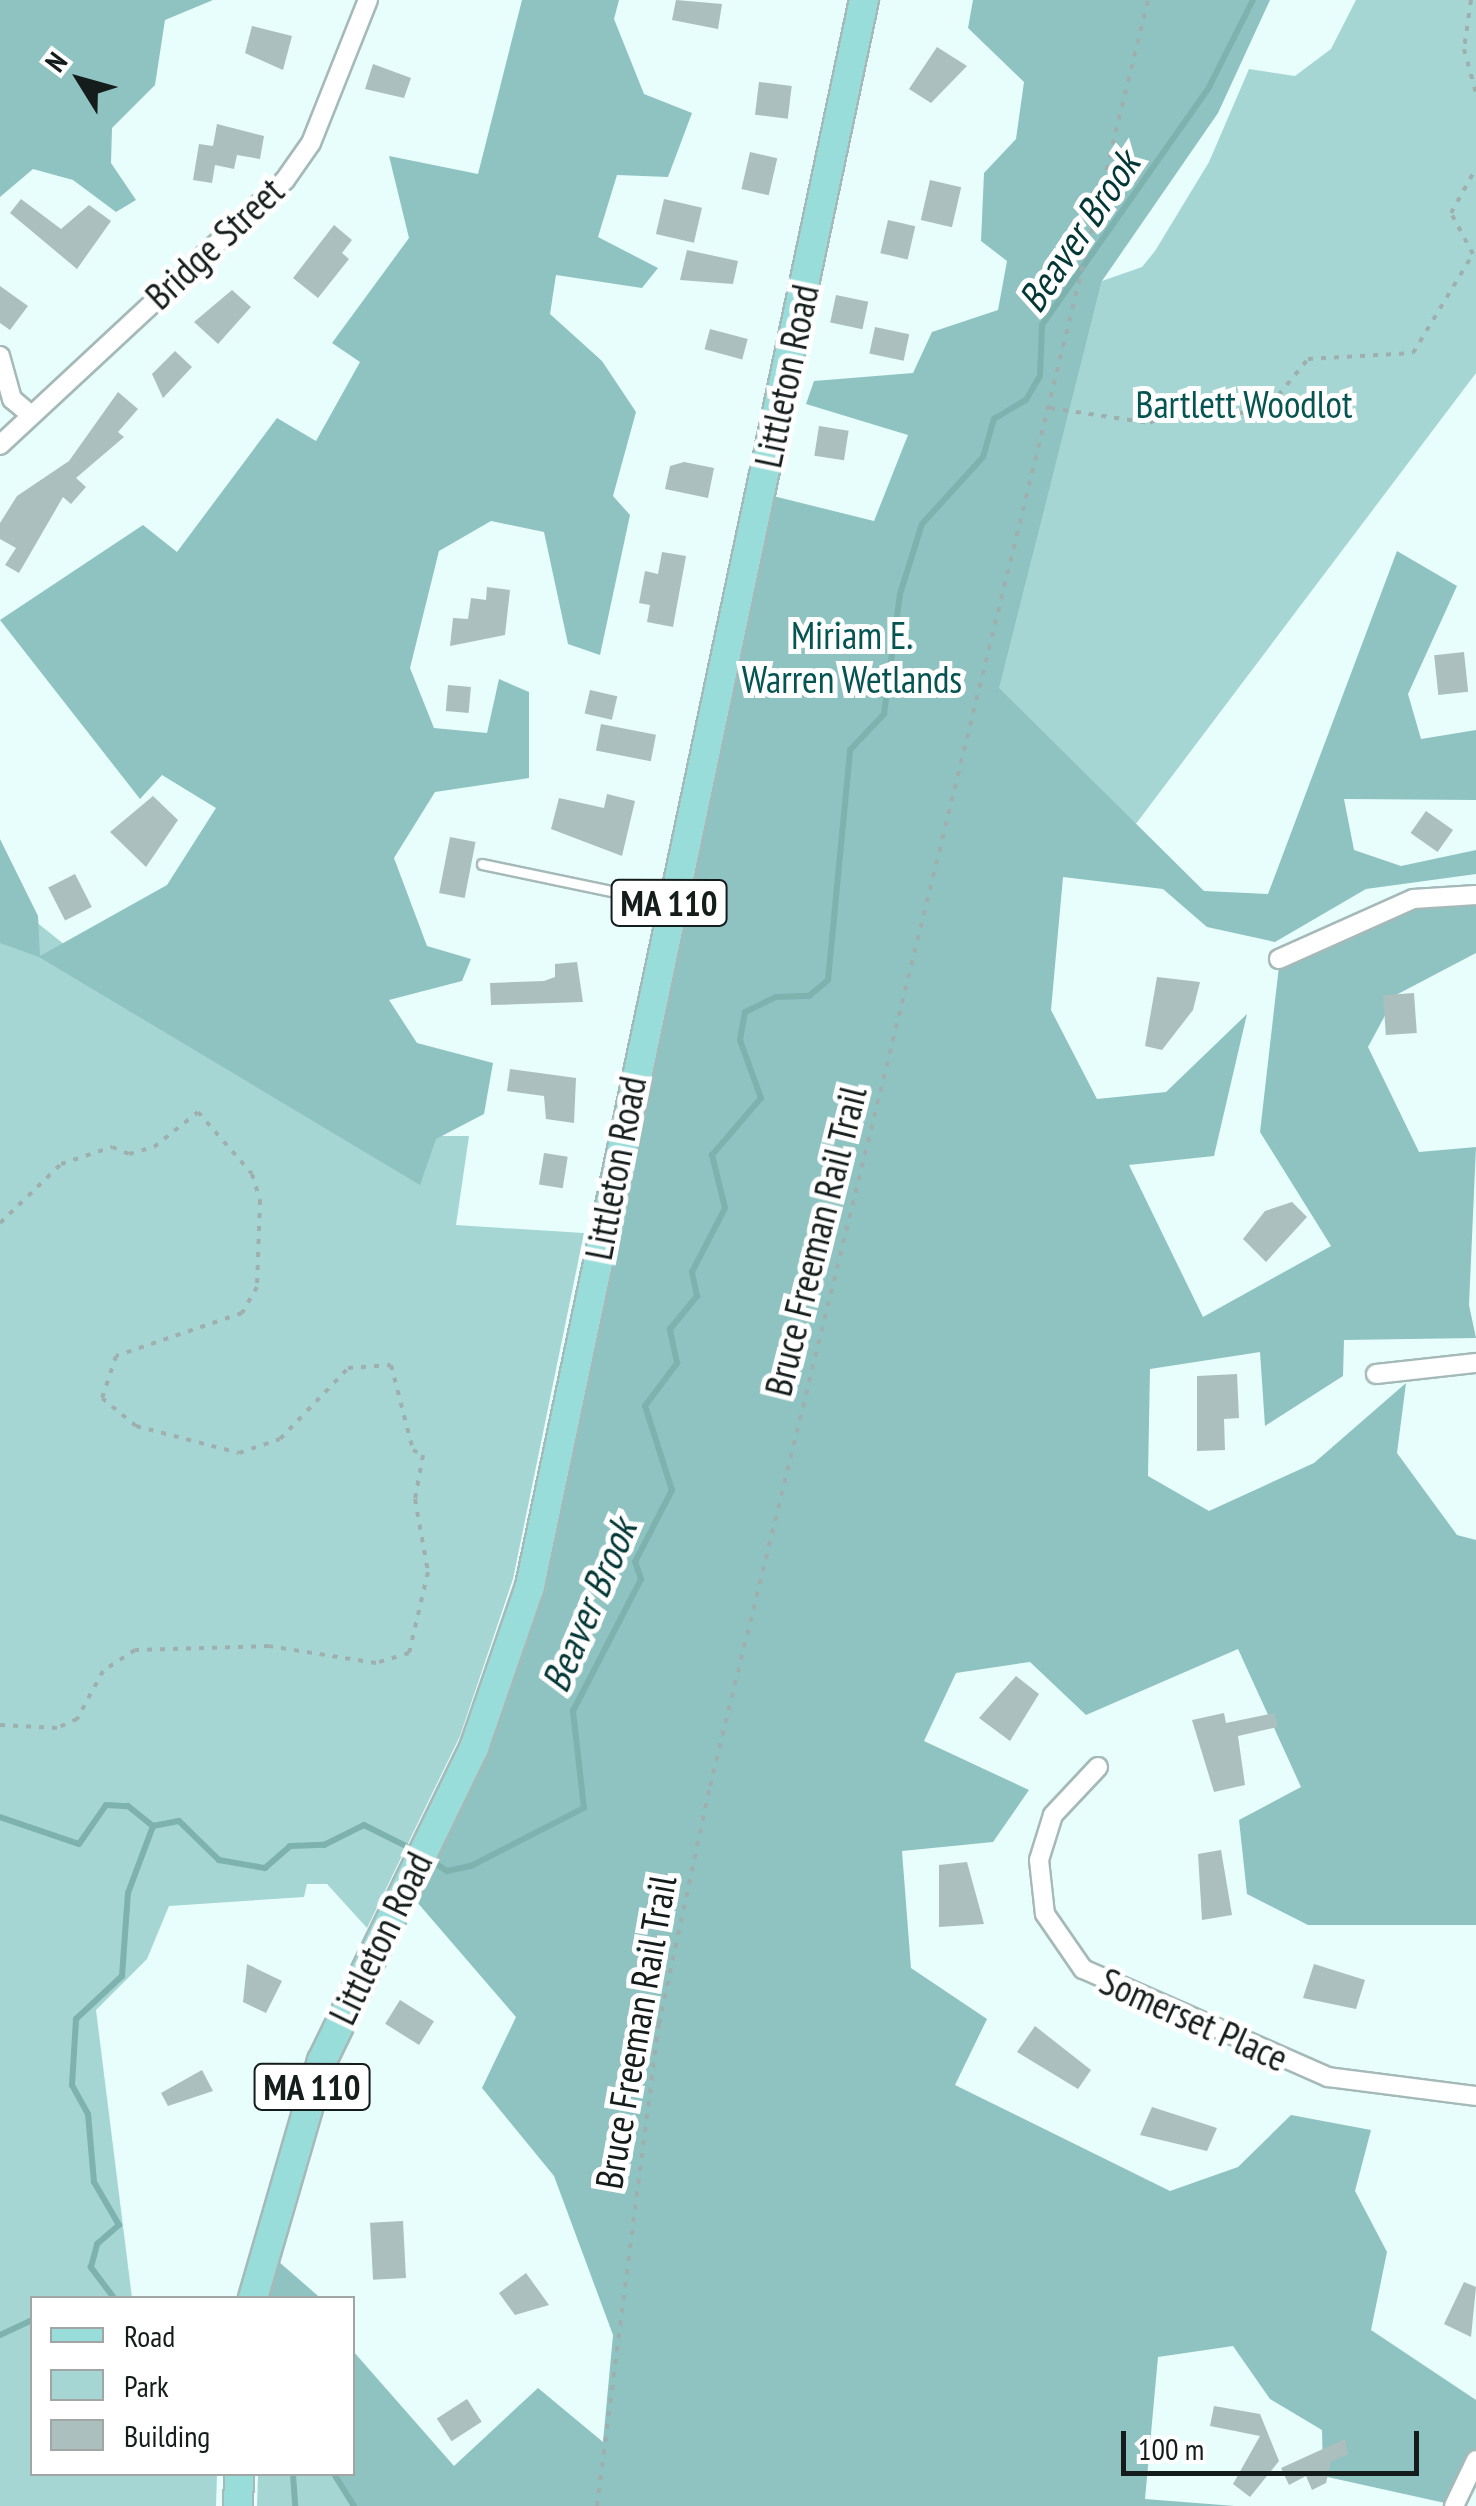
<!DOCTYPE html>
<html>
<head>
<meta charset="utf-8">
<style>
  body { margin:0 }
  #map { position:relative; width:1476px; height:2506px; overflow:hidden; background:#e8fefd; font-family:"PT Sans Narrow",sans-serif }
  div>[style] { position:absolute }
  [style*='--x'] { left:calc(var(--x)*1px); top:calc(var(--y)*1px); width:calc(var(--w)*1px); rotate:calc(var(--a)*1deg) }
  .green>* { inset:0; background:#a6d6d3 }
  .forest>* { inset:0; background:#8fc3c1 }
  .stream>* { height:6px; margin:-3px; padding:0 3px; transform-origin:3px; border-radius:3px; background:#7eb2af }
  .building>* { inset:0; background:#aabfbe; transform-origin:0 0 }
  .path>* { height:4px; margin-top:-2px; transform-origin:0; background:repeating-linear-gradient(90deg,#9eafae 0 5px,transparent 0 13px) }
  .roads { filter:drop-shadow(2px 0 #a5bab8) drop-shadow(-2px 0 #a5bab8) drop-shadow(0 2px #a5bab8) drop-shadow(0 -2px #a5bab8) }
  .lane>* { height:9px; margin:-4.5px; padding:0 4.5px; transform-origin:4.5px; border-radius:4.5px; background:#fff }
  .street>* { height:18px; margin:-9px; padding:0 9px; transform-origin:9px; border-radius:9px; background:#fff }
  .primary>* { height:28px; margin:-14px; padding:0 14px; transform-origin:14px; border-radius:14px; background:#99ddda }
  span { translate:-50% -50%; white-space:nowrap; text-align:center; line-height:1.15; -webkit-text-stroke:10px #fff; paint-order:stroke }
  .shield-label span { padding:2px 8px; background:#fff; border:2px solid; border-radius:8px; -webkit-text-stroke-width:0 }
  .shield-label { font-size:35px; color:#151d1c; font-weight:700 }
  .street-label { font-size:38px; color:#151d1c }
  .park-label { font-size:38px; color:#045452 }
  .water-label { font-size:40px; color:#023735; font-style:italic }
  .legend { position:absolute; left:30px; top:2296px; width:325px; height:180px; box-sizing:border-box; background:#fff; border:2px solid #a1a5a4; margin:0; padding:12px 18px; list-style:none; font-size:30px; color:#151d1c }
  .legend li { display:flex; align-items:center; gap:20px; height:50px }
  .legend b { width:50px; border:2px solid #a1a5a4 }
  .north { position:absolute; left:30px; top:30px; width:100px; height:100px; -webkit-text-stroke:8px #fff; paint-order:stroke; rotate:307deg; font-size:28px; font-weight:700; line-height:40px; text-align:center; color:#151d1c }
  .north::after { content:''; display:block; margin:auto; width:35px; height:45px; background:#151d1c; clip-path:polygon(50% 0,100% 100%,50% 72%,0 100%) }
  .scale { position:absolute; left:1121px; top:2431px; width:298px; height:45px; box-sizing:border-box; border:5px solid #151d1c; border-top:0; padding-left:12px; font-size:30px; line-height:35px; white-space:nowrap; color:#151d1c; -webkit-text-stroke:8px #fff; paint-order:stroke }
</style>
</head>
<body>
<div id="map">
  <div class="green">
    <div style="clip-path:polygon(1356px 0,1476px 0,1476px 373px,1123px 841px,979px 763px,1102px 281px,1142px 267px,1155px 251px,1209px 162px,1249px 69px,1295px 76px,1331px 49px)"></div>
    <div style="clip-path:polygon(0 893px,80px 957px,397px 1136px,469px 1136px,456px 1225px,584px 1233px,513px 1579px,460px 1736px,367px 1928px,327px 1884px,307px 1884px,304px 1897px,169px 1906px,147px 1959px,96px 2010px,132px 2298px,32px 2298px,32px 2474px,217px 2474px,216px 2506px,0 2506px)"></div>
    <div style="clip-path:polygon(258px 2474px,352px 2474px,416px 2506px,257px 2506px)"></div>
  </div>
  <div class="forest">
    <div style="clip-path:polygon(0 0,213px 0,165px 20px,155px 85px,112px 128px,111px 163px,136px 200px,116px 212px,73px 180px,33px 169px,0 197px)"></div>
    <div style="clip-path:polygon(522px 0,619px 0,614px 19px,644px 94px,692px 113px,668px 177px,617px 175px,598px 237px,658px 268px,642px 288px,556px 275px,550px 314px,602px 361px,636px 412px,613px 496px,630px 515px,600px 655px,568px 644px,544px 532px,491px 521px,439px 551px,410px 668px,434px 728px,487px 733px,499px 679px,529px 692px,529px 778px,435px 792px,394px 858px,427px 946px,471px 959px,462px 981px,389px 1000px,417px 1043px,493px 1063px,484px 1114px,436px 1139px,420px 1185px,39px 957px,0 943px,0 839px,38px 916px,40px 956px,167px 885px,216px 808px,162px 775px,140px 799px,0 620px,143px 525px,177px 552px,277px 418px,316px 441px,360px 362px,332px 343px,409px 238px,389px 156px,478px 174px)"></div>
    <div style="clip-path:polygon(973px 0,1270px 0,1218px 113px,1102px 281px,999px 688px,1204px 891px,1268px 894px,1397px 551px,1457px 586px,1408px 694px,1421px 739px,1476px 730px,1476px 800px,1344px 799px,1354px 850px,1401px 866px,1476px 850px,1476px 874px,1366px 889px,1275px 942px,1207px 927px,1163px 889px,1063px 877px,1051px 1010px,1097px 1099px,1166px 1092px,1247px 1014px,1214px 1156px,1129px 1165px,1203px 1317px,1331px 1246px,1260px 1132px,1279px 966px,1413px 899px,1476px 895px,1476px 953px,1396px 995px,1368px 1047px,1419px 1152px,1476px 1147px,1469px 1305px,1476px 1338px,1344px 1340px,1343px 1376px,1265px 1426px,1260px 1352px,1150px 1369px,1148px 1476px,1209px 1511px,1314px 1463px,1406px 1383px,1397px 1453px,1457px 1535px,1476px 1540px,1476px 1925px,1308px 1925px,1247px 1894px,1239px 1820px,1301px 1787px,1238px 1649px,1086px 1715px,1030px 1662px,956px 1673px,924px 1741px,1029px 1790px,993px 1842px,902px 1851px,911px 1968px,987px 2019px,955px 2085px,1170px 2191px,1238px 2167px,1291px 2115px,1371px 2130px,1355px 2191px,1387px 2252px,1371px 2330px,1476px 2400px,1476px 2460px,1454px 2505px,1323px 2476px,1322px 2430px,1270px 2399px,1233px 2346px,1158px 2357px,1145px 2499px,1235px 2506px,354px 2506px,334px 2474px,352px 2474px,353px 2351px,454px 2466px,538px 2388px,603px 2442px,613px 2335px,554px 2176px,482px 2088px,516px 2017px,404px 1887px,496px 1692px,761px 493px,874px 521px,908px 435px,806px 404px,814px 381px,913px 373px,932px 332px,998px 310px,1007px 261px,981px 241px,984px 173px,1016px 139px,1024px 82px,968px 28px)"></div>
    <div style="clip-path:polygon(263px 2248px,317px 2295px,320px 2298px,253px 2298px)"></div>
  </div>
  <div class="stream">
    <div style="--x:0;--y:1817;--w:83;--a:18.9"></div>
    <div style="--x:79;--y:1844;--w:47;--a:-55.3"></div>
    <div style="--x:106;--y:1805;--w:22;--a:3"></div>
    <div style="--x:128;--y:1806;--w:32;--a:39"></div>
    <div style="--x:429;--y:1859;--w:22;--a:34"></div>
    <div style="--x:447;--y:1871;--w:25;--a:-12"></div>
    <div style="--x:471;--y:1866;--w:127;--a:-27.2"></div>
    <div style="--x:584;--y:1808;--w:98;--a:-96.5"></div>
    <div style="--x:573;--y:1711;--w:148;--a:-62.7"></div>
    <div style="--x:641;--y:1579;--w:18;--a:-109"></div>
    <div style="--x:635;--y:1562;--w:81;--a:-62.8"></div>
    <div style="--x:672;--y:1490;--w:88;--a:-107.8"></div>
    <div style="--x:645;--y:1406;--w:54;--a:-53.3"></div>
    <div style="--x:677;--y:1363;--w:35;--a:-102"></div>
    <div style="--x:670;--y:1329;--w:43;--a:-50.7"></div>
    <div style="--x:697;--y:1296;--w:25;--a:-102"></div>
    <div style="--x:692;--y:1272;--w:72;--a:-62.7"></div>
    <div style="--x:725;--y:1208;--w:55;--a:-103.8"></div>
    <div style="--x:712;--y:1155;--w:75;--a:-49.3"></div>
    <div style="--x:761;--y:1098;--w:62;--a:-109.9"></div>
    <div style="--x:740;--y:1040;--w:28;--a:-80"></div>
    <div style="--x:745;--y:1012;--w:34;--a:-26"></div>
    <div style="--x:776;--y:997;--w:33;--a:-2"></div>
    <div style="--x:809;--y:996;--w:25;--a:-40"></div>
    <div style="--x:828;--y:980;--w:231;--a:-84.5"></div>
    <div style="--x:850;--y:750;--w:50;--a:-46.6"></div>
    <div style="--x:884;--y:714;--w:121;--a:-82.4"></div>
    <div style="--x:900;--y:594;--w:73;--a:-72.6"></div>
    <div style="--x:922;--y:524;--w:91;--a:-47.7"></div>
    <div style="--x:983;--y:457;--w:40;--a:-74"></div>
    <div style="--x:994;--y:419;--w:37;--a:-31"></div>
    <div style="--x:1026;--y:400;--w:28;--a:-60"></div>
    <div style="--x:1040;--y:376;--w:51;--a:-87.8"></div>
    <div style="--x:1042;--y:325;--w:291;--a:-54.9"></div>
    <div style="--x:1209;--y:87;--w:97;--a:-63.2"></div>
    <div style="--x:114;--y:2298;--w:39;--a:-127"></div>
    <div style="--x:91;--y:2267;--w:24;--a:-75"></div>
    <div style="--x:97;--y:2244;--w:29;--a:-41"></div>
    <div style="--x:119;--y:2225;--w:50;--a:-120.2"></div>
    <div style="--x:94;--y:2182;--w:68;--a:-95"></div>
    <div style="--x:88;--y:2114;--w:33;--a:-119"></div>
    <div style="--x:72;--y:2085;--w:66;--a:-86.5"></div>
    <div style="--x:76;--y:2019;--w:63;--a:-43.1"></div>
    <div style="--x:122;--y:1976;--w:83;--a:-85.9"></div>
    <div style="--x:128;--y:1893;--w:72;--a:-69.5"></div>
    <div style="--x:153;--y:1826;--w:26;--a:-11"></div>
    <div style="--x:179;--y:1821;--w:56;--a:44.3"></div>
    <div style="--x:219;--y:1860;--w:47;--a:9.9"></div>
    <div style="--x:265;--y:1868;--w:33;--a:-41"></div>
    <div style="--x:290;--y:1846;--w:34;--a:-2"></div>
    <div style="--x:324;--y:1845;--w:45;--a:-26.6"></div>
    <div style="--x:364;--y:1825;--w:56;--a:26.6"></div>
    <div style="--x:0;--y:2335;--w:35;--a:-25"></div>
    <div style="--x:293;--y:2474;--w:32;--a:86"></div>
    <div style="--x:334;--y:2474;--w:38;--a:58"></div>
  </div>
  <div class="building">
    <div style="clip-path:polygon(676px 0,722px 4px,718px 29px,672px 20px)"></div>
    <div style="clip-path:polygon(252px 26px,292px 36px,283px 70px,245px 53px)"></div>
    <div style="clip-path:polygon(937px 47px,967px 66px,931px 103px,909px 89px)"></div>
    <div style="clip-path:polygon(373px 64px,411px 78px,404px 98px,365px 89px)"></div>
    <div style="left:759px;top:82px;width:33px;height:33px;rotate:7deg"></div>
    <div style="clip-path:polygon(217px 124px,264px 136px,260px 159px,237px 155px,234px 169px,215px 165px,212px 183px,193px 180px,199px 144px,213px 146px)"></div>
    <div style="left:750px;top:152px;width:28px;height:38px;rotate:13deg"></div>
    <div style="left:930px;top:180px;width:32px;height:41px;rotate:13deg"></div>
    <div style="clip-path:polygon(21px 199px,61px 229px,89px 205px,111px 221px,77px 269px,10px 213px)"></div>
    <div style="left:664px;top:199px;width:39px;height:36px;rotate:13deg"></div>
    <div style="left:888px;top:220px;width:28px;height:34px;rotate:13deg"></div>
    <div style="clip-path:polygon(334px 225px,352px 240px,342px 253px,349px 259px,318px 298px,293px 278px)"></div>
    <div style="clip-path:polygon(687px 250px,738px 261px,733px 284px,680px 280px)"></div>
    <div style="clip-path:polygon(0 286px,28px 306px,10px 330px,0 323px)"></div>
    <div style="clip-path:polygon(232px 290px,251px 307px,218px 344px,194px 322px)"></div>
    <div style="left:836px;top:295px;width:33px;height:28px;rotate:12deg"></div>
    <div style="left:875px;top:327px;width:35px;height:27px;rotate:12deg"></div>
    <div style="left:710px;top:329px;width:39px;height:21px;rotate:15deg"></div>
    <div style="clip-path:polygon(175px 351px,192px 367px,163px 398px,152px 374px)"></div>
    <div style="clip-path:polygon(118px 392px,138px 409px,118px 432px,124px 437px,76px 478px,86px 487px,71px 504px,63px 497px,19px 573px,5px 565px,16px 548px,0 539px,0 523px,17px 496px,69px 461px)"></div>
    <div style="left:819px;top:426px;width:30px;height:30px;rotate:9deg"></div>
    <div style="clip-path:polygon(684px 462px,714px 468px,708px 498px,665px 489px,670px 466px)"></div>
    <div style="clip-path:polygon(662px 552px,686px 556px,673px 627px,647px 622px,650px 605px,639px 603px,645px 571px,658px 574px)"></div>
    <div style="clip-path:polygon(487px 587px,510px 590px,505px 635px,450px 646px,453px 618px,468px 619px,471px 598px,486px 600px)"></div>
    <div style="left:1464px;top:652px;width:40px;height:30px;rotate:84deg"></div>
    <div style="left:448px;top:685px;width:23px;height:26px;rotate:5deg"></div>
    <div style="left:590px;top:690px;width:28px;height:24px;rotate:13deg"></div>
    <div style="left:601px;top:724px;width:56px;height:27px;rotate:11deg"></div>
    <div style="clip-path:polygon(607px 794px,635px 801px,622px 856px,551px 829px,559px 798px,604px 808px)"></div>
    <div style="clip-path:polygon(153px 796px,178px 820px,146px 867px,110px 832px)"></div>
    <div style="left:1426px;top:811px;width:33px;height:27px;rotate:35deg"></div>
    <div style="left:450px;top:837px;width:26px;height:57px;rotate:11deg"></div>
    <div style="left:75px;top:874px;width:37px;height:30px;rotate:63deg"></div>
    <div style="clip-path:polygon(577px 962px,583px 1002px,491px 1005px,490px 983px,544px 981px,555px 977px,555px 964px)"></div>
    <div style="clip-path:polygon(1157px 977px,1200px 982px,1193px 1010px,1162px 1050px,1145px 1046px)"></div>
    <div style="left:1414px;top:993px;width:40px;height:31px;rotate:86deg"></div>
    <div style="clip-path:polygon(510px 1069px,576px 1078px,574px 1123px,546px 1119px,544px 1096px,507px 1091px)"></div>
    <div style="left:544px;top:1153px;width:24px;height:32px;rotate:9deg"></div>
    <div style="clip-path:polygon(1292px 1202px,1307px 1217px,1266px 1262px,1243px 1239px,1265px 1211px)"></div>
    <div style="clip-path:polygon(1237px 1374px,1239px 1418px,1224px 1419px,1225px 1450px,1197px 1451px,1197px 1376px)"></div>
    <div style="clip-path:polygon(1016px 1676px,1039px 1694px,1010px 1741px,979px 1718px)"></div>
    <div style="clip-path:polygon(1224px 1713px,1226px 1723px,1274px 1713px,1278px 1727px,1238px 1736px,1245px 1785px,1214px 1792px,1192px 1720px)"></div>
    <div style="clip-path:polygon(1221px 1850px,1232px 1915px,1202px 1920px,1198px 1854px)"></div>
    <div style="clip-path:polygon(967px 1862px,984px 1924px,939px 1927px,939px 1865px)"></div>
    <div style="clip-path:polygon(247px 1964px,282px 1981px,266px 2013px,243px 2002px)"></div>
    <div style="clip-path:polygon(1314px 1964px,1365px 1980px,1356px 2009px,1303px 1998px)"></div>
    <div style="left:400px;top:2000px;width:40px;height:28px;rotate:32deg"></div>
    <div style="clip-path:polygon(1035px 2026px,1091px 2070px,1078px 2089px,1017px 2052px)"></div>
    <div style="clip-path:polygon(202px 2070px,213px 2091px,168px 2106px,161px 2093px)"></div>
    <div style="clip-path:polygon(1152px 2107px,1217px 2128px,1207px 2151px,1140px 2135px)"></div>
    <div style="left:403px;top:2221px;width:57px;height:33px;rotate:87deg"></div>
    <div style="clip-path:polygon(526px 2273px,549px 2305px,515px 2315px,499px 2293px)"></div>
    <div style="clip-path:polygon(1464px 2282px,1476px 2287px,1471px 2337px,1444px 2324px)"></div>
    <div style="left:467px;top:2399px;width:27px;height:36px;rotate:57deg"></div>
    <div style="clip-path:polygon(1214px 2406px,1260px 2414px,1279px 2461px,1250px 2497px,1233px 2484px,1260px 2436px,1210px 2426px)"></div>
    <div style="clip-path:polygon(1345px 2439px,1348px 2454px,1331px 2462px,1326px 2483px,1312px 2490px,1306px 2476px,1289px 2485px,1281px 2468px)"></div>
  </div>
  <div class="path">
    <div style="--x:1471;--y:0;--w:49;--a:98.1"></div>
    <div style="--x:1464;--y:49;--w:46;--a:74.7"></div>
    <div style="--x:1050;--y:408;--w:101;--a:8.5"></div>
    <div style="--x:1150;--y:423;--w:48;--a:-34"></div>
    <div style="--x:1190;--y:396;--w:28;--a:30"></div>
    <div style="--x:1214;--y:410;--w:48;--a:5.9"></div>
    <div style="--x:1262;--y:415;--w:72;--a:-50.6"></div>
    <div style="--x:1308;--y:359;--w:105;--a:-3.3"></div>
    <div style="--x:1413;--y:353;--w:116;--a:-58.8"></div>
    <div style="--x:1473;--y:254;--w:47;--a:-118.2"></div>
    <div style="--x:1451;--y:213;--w:51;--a:-60.9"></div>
    <div style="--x:0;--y:1223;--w:85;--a:-44"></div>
    <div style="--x:61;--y:1164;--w:54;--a:-18.4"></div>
    <div style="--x:112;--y:1147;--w:18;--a:22"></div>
    <div style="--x:129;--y:1154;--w:26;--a:-16"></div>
    <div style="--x:154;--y:1147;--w:56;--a:-38.5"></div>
    <div style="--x:198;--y:1112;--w:82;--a:48.9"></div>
    <div style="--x:252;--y:1174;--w:27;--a:73"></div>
    <div style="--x:260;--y:1200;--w:87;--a:92"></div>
    <div style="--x:257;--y:1287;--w:30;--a:120"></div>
    <div style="--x:242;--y:1313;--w:133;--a:161.2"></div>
    <div style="--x:116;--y:1356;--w:44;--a:108.4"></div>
    <div style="--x:102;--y:1398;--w:44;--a:39.5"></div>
    <div style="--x:136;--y:1426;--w:106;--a:14.7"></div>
    <div style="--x:239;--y:1453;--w:43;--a:-18.9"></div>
    <div style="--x:280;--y:1439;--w:98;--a:-46.2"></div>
    <div style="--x:348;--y:1368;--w:43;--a:-4"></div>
    <div style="--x:391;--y:1365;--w:88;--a:75.5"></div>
    <div style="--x:413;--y:1450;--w:11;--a:27"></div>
    <div style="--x:423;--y:1455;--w:45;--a:100.3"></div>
    <div style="--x:415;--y:1499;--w:74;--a:79.9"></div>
    <div style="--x:428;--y:1572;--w:83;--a:103.2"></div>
    <div style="--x:409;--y:1653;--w:34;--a:163"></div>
    <div style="--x:376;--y:1663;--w:108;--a:-171"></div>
    <div style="--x:269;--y:1646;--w:134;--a:178.3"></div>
    <div style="--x:135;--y:1650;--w:38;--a:147"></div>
    <div style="--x:103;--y:1671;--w:55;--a:118.4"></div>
    <div style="--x:77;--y:1719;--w:22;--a:156"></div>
    <div style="--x:57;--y:1728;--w:57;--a:-177"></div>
    <div style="--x:597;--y:2506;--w:486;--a:-82.7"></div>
    <div style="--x:659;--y:2024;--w:243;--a:-77.9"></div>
    <div style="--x:710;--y:1786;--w:1839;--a:-76.22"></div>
  </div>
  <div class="roads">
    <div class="lane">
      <div style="--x:482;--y:864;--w:191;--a:11.8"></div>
    </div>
    <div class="street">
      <div style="--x:0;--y:356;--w:45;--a:74.4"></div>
      <div style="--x:12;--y:399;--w:23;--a:40"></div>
      <div style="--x:0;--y:445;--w:389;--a:-42.9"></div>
      <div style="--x:285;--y:180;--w:45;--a:-54.9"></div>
      <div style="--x:311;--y:143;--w:154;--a:-68.3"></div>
      <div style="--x:1279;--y:959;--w:147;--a:-24.1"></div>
      <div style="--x:1413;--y:899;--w:63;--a:-3.6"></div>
      <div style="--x:1376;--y:1374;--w:101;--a:-6.3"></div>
      <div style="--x:1098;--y:1767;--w:66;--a:133.2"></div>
      <div style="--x:1053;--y:1815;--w:47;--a:107.3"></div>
      <div style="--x:1039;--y:1860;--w:54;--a:83.7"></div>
      <div style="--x:1045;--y:1914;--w:67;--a:55.4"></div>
      <div style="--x:1083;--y:1969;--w:268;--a:23.8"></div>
      <div style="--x:1328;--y:2077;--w:149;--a:7.3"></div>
      <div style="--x:1454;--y:2506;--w:51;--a:-64.4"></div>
    </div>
    <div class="primary">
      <div style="--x:253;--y:2298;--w:247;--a:-73.8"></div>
      <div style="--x:322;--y:2061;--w:348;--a:-64.1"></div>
      <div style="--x:474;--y:1748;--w:171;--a:-70.9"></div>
      <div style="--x:530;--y:1586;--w:1621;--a:-78.11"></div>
      <div style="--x:238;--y:2506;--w:32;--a:-88"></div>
    </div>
  </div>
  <div class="shield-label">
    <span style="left:669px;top:903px">MA 110</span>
    <span style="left:312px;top:2087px">MA 110</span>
  </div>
  <div class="street-label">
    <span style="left:214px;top:243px;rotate:-43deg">Bridge Street</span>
    <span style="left:786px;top:376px;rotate:-78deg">Littleton Road</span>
    <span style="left:615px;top:1168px;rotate:-79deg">Littleton Road</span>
    <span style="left:815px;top:1241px;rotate:-76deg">Bruce Freeman Rail Trail</span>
    <span style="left:380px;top:1938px;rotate:-64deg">Littleton Road</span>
    <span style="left:1194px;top:2019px;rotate:24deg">Somerset Place</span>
    <span style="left:635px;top:2032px;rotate:-80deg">Bruce Freeman Rail Trail</span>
  </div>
  <div class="park-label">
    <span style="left:1244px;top:404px">Bartlett Woodlot</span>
    <span style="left:852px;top:657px">Miriam E.<br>Warren Wetlands</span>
  </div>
  <div class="water-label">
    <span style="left:1078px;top:231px;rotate:-56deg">Beaver Brook</span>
    <span style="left:588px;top:1605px;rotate:-67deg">Beaver Brook</span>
  </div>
  <ul class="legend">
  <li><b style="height:12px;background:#99ddda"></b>Road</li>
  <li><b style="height:28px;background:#a6d6d3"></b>Park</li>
  <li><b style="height:28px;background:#aabfbe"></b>Building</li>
  </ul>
  <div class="north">N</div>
  <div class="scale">100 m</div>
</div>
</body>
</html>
